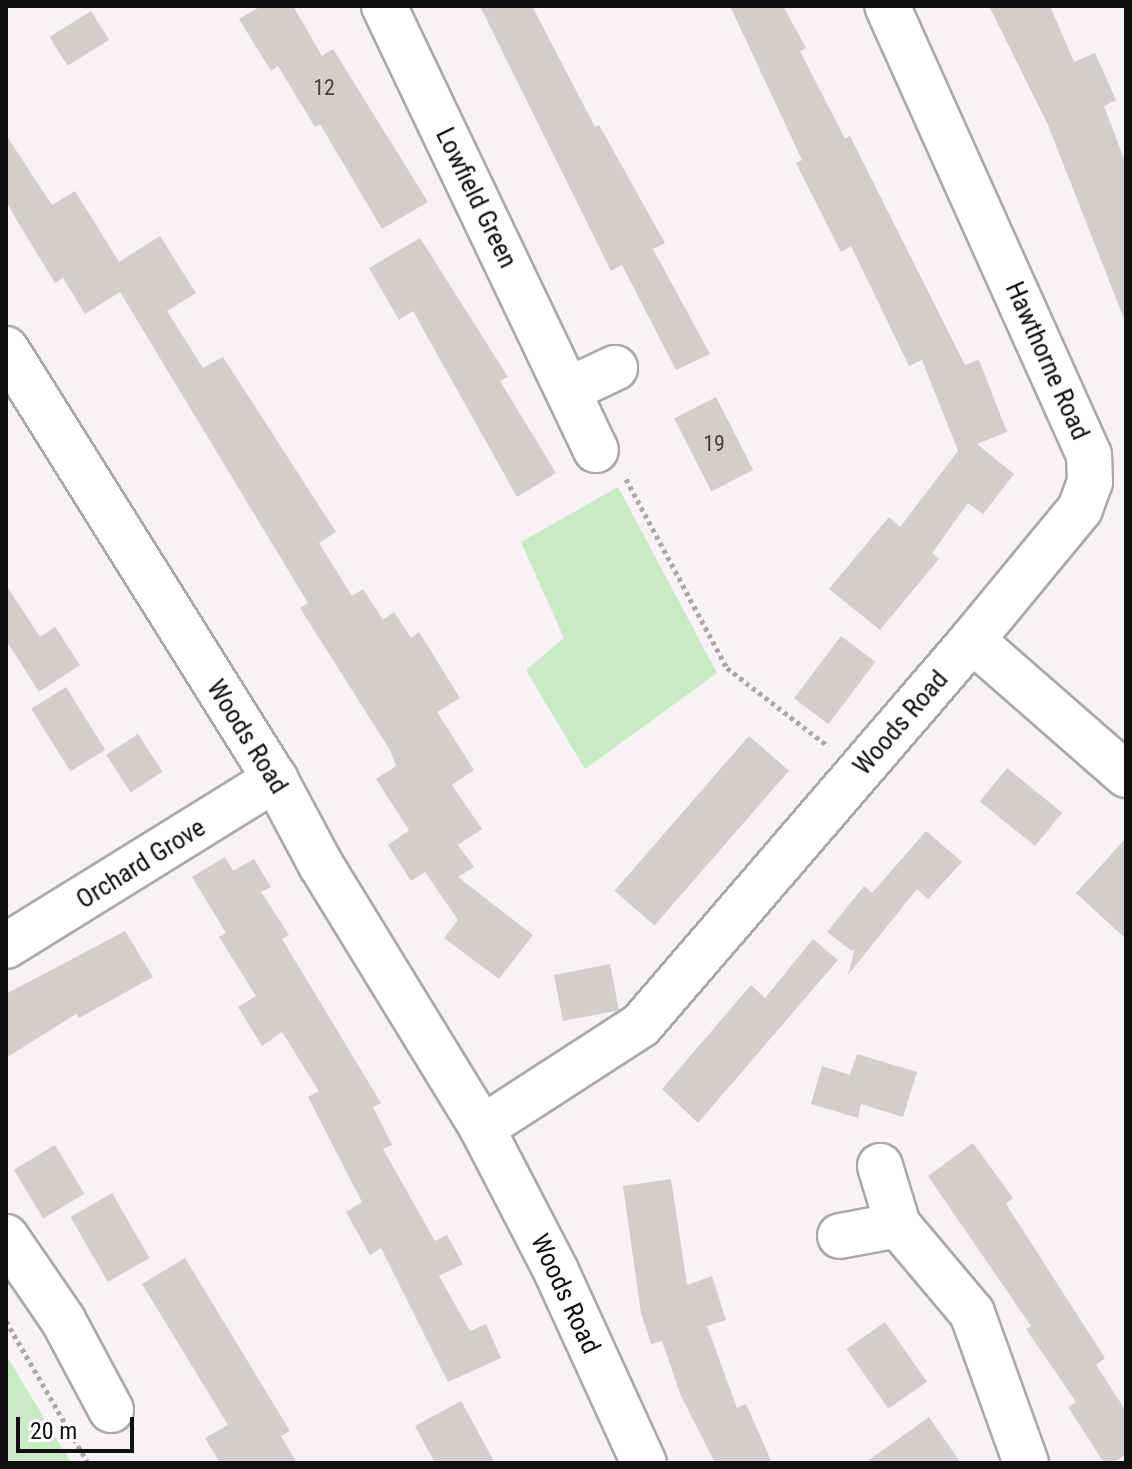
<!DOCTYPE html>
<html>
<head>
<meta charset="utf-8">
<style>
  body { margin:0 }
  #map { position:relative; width:1132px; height:1469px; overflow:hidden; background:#f6f2f6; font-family:"Roboto Condensed",sans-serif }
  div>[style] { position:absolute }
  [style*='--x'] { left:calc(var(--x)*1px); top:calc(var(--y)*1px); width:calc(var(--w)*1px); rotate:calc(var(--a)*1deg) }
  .green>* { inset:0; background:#c9eac4 }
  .building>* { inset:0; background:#d2cecc; transform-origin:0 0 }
  .path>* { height:5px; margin-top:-2.5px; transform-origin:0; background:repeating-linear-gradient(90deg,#aba8ab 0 4px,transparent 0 8px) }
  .roads { filter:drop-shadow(2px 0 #aba8ab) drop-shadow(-2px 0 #aba8ab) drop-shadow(0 2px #aba8ab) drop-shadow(0 -2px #aba8ab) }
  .street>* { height:44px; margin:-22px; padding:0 22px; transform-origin:22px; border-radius:22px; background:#fff }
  span { translate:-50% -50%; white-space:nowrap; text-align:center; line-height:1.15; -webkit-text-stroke:7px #fff; paint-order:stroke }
  .number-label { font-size:22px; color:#414040 }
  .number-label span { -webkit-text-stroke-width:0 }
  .street-label { font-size:26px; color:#111011 }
  .frame { position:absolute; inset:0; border:8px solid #111011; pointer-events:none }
  .scale { position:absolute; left:16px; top:1417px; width:118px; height:36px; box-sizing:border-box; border:4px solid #111011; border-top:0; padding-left:10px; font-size:24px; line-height:28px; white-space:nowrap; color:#111011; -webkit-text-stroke:6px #fff; paint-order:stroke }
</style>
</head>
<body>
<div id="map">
  <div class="green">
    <div style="clip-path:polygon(618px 487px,717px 673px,585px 769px,526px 670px,564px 638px,521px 542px)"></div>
    <div style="clip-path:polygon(6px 1355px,71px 1463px,6px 1463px)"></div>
  </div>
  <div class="building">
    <div style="clip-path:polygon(261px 6px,293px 6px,322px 56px,333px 49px,428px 202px,382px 229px,320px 124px,315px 127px,278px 66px,271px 71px,239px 19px)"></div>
    <div style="clip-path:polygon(480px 6px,532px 6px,595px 127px,599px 125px,665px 243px,653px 249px,710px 354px,676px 370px,622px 265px,611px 271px)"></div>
    <div style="clip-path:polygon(730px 6px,783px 6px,806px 48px,800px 51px,845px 139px,850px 136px,965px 365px,979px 360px,1007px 432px,977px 444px,1014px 474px,983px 514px,968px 503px,932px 553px,939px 559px,880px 630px,829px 589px,889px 517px,900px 527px,958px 451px,922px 360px,909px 366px,851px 246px,841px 252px,796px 163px,802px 160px)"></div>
    <div style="clip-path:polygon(989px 6px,1050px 6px,1074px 62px,1095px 53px,1116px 100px,1104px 106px,1126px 164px,1126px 324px,1048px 125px)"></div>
    <div style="left:91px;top:11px;width:34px;height:49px;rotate:58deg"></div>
    <div style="clip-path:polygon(6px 135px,52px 205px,75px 191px,119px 262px,160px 236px,196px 293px,167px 311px,203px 368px,223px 357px,336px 532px,319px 543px,352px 596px,363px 589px,383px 620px,394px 612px,411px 638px,419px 632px,460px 698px,437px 712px,474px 770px,452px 785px,482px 829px,458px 845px,474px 867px,458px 877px,533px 935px,499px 979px,444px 938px,458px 920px,425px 872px,411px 881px,388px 845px,409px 830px,376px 779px,396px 766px,390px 750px,300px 608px,308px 603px,120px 292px,85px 314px,63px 278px,55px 283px,19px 224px,6px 201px)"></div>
    <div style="clip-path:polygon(420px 238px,508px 377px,500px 381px,556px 473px,517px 497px,413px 311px,399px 320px,369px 268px)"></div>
    <div style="left:716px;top:397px;width:82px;height:47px;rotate:63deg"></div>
    <div style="clip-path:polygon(6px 585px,40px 637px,55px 627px,80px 665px,39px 692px,6px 640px)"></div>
    <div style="left:841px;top:636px;width:43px;height:78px;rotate:37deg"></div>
    <div style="left:66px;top:687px;width:74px;height:41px;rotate:58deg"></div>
    <div style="left:138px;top:734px;width:45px;height:38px;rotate:57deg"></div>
    <div style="left:749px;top:736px;width:53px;height:205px;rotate:41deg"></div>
    <div style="left:1007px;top:768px;width:71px;height:43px;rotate:39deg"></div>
    <div style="clip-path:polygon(926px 831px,962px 862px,928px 899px,917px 889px,848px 975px,855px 948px,852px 951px,827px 932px,864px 886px,872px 893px)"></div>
    <div style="clip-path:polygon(1126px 838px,1126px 939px,1076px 893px)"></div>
    <div style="clip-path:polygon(225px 857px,233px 871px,254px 859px,271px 887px,261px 892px,289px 935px,282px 939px,381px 1103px,373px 1107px,392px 1145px,383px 1149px,435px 1241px,447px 1235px,463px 1264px,439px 1276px,470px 1331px,486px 1324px,501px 1358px,448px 1382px,381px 1248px,370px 1255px,346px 1212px,362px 1202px,308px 1097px,319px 1091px,282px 1032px,262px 1046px,238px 1007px,256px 996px,219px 937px,226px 933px,192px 877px)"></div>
    <div style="clip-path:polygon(125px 931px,153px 977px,79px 1018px,76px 1014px,6px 1058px,6px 994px)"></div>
    <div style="clip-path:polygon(813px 939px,838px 960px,698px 1123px,662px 1089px,751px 985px,765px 998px)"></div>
    <div style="left:610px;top:964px;width:47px;height:57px;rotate:79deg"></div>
    <div style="clip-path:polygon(857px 1054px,917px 1072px,903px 1117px,861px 1104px,858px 1118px,811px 1104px,822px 1066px,850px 1075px)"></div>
    <div style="clip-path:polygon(973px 1143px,1013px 1198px,1006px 1204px,1105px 1358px,1096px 1365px,1126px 1411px,1126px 1454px,1113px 1463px,1104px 1463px,1068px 1407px,1076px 1402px,1026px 1329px,1031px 1326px,928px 1176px)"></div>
    <div style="left:55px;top:1145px;width:57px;height:48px;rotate:59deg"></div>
    <div style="clip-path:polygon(671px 1179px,687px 1285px,712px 1276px,726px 1320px,707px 1326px,737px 1408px,746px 1404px,772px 1463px,715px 1463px,681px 1396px,662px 1341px,651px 1344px,641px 1313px,623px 1186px)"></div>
    <div style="left:112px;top:1193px;width:75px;height:48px;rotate:60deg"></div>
    <div style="clip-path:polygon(185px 1258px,290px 1431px,281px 1436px,297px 1463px,220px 1463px,205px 1438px,228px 1425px,142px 1284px)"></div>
    <div style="left:885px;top:1322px;width:73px;height:47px;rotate:55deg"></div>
    <div style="clip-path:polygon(461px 1401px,495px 1463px,435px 1463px,415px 1426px)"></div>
    <div style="clip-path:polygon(929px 1417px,961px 1463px,865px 1463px)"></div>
  </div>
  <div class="path">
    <div style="--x:626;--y:479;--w:214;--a:61.9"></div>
    <div style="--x:727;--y:668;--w:128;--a:37.7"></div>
    <div style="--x:6;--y:1321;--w:164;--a:60"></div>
  </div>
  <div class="roads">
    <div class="street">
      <div style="--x:384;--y:6;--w:492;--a:64.5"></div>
      <div style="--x:6;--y:349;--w:507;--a:57.97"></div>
      <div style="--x:275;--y:779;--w:98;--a:61.9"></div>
      <div style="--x:321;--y:865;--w:308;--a:58.5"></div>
      <div style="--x:482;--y:1128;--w:189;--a:-32.9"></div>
      <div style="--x:641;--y:1025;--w:508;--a:-49.31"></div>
      <div style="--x:972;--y:640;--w:170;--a:-50.5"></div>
      <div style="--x:1080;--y:509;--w:29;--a:-70"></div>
      <div style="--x:1090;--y:482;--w:27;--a:-92"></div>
      <div style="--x:1089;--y:455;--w:492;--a:-114.2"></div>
      <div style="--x:568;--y:390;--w:52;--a:-25.1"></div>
      <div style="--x:972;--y:640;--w:205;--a:41.2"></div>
      <div style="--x:6;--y:946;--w:317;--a:-31.8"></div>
      <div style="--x:482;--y:1128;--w:161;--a:62.6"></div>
      <div style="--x:556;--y:1271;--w:211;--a:65.4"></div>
      <div style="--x:880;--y:1166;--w:62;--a:73"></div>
      <div style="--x:898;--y:1225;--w:115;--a:49.9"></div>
      <div style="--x:972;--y:1313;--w:159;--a:70.2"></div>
      <div style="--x:840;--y:1236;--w:59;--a:-10.7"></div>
      <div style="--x:6;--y:1237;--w:101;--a:55.5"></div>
      <div style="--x:63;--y:1320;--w:102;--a:61.9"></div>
    </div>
  </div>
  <div class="number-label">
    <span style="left:324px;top:88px">12</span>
    <span style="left:714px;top:444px">19</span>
  </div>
  <div class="street-label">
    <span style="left:476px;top:198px;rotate:64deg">Lowfield Green</span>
    <span style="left:1047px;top:361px;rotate:66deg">Hawthorne Road</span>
    <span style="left:901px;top:723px;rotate:-49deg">Woods Road</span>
    <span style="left:247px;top:737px;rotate:58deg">Woods Road</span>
    <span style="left:141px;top:864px;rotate:-32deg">Orchard Grove</span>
    <span style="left:565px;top:1294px;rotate:65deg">Woods Road</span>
  </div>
  <div class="frame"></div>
  <div class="scale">20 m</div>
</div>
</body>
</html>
